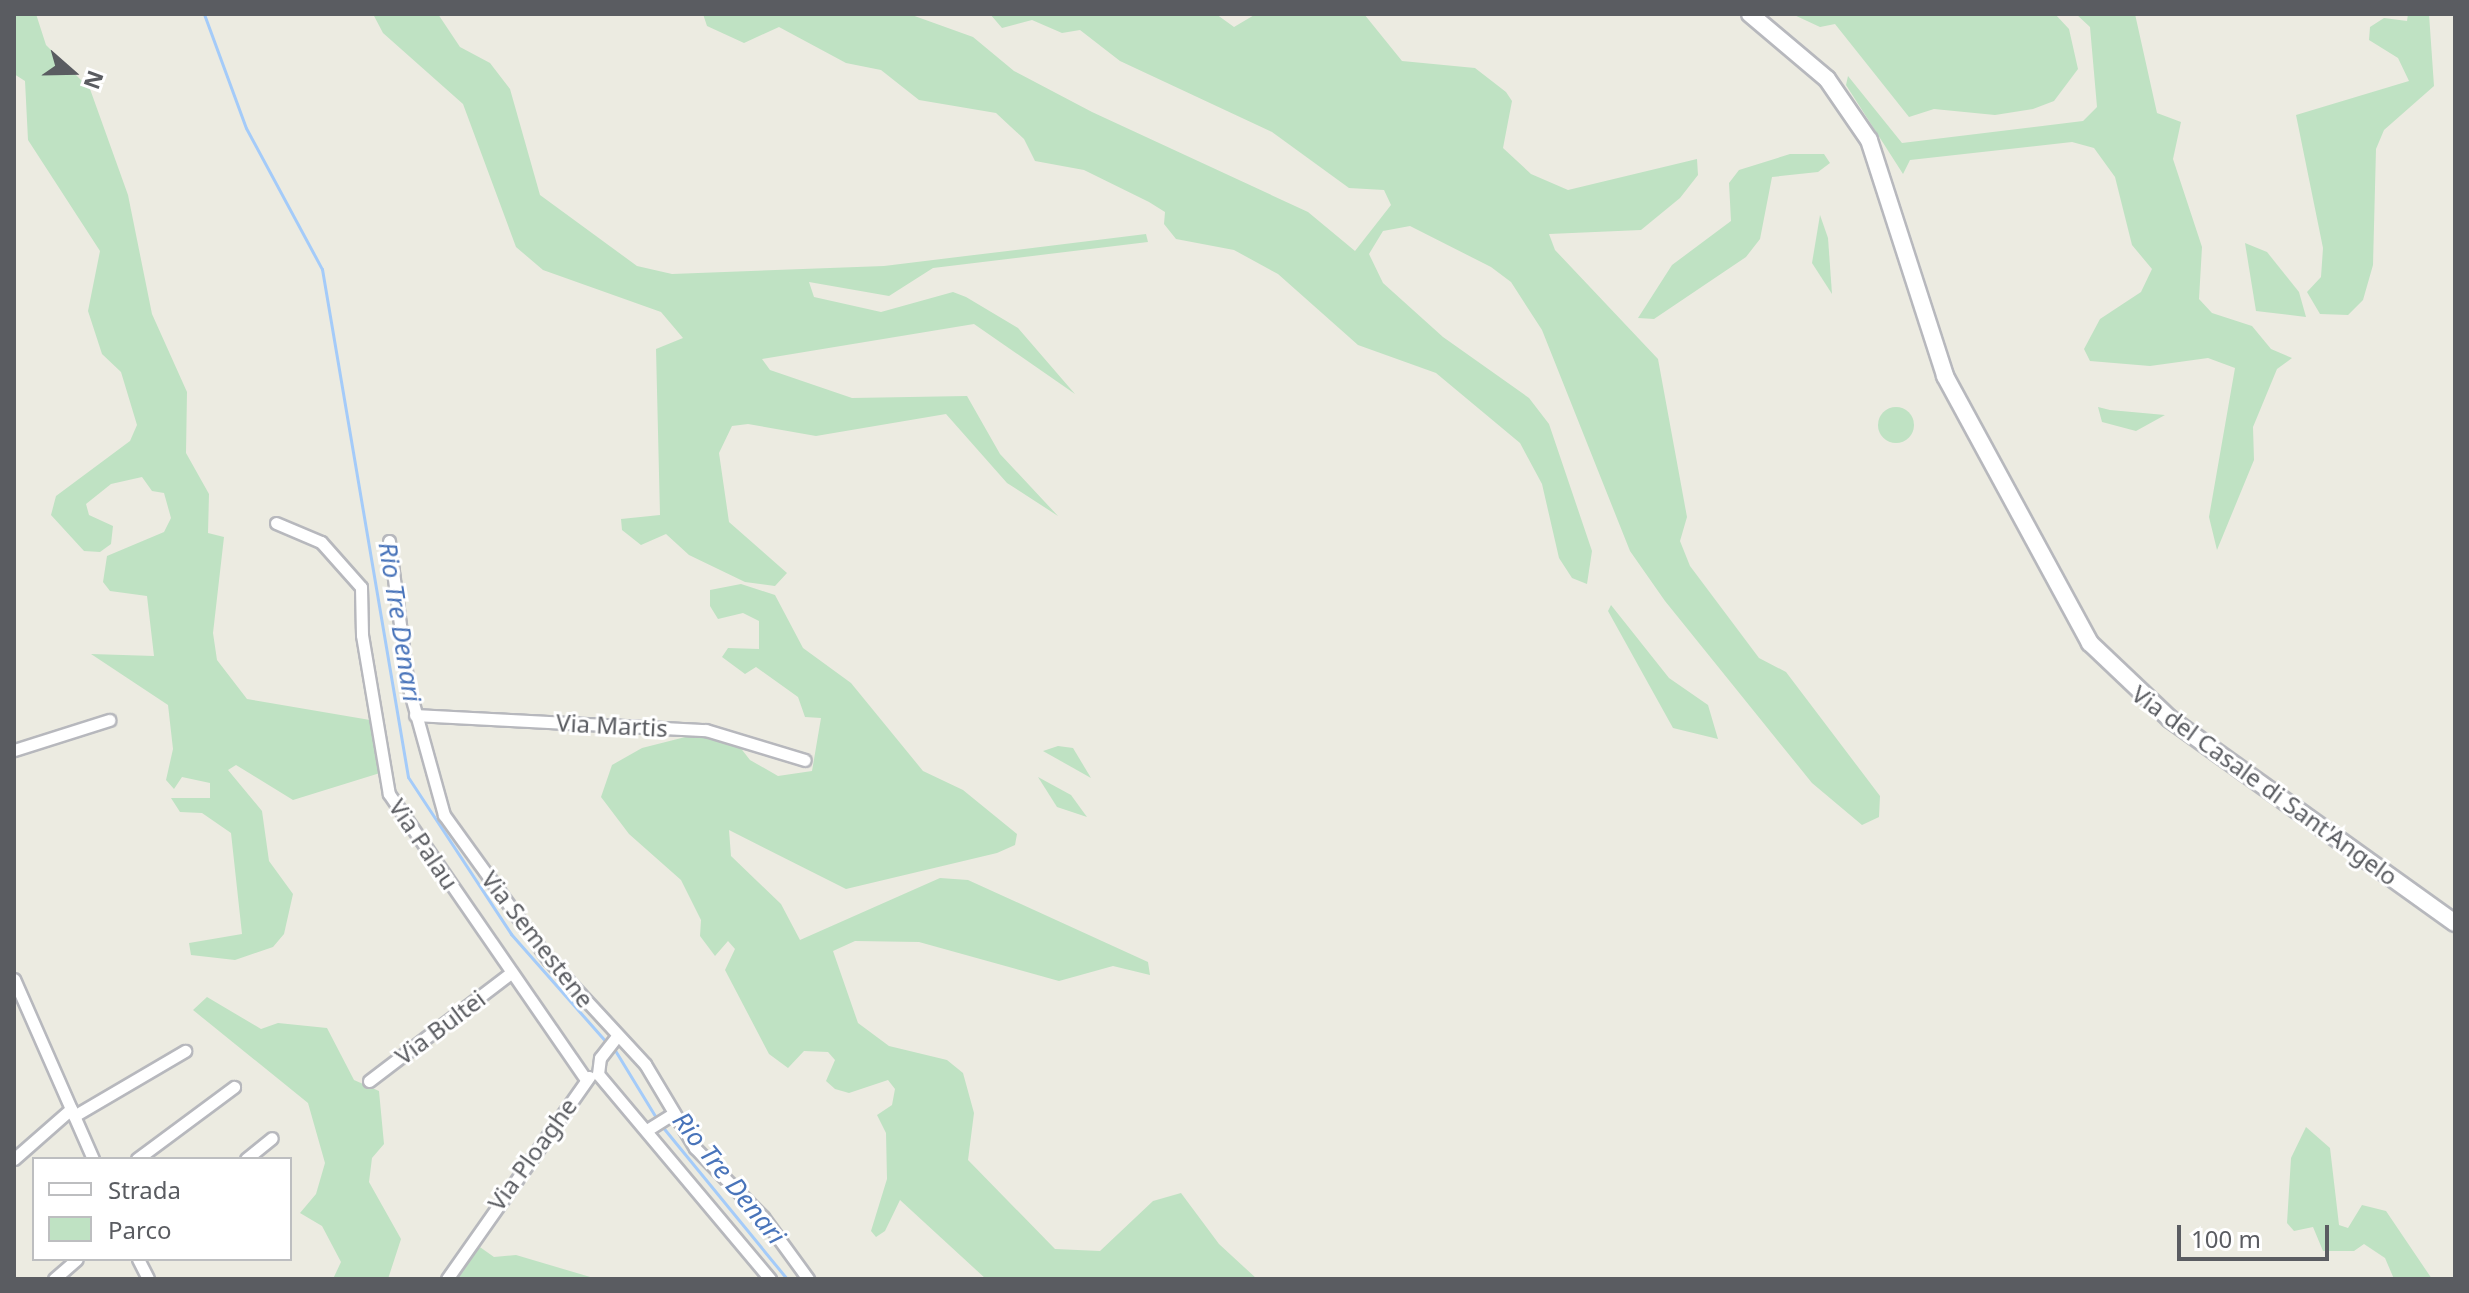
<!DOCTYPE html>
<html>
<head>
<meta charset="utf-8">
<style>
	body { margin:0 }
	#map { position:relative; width:2469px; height:1293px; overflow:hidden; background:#ecebe1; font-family:"Noto Sans",sans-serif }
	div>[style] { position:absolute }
	.green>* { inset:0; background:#bfe2c3 }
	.round { border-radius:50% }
	.stream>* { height:3px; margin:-1.5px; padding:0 1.5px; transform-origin:1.5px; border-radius:1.5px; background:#a4cbf9 }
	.roads { filter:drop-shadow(2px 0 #b7b8bd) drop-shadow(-2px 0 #b7b8bd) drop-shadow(0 2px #b7b8bd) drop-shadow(0 -2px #b7b8bd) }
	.minor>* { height:11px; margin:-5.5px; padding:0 5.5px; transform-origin:5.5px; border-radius:5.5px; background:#fff }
	.secondary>* { height:16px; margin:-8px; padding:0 8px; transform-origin:8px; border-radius:8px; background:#fff }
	span { translate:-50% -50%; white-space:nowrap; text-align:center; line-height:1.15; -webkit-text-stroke:6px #fff; paint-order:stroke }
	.street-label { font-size:24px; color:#5a5c61 }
	.water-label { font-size:26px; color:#4974ba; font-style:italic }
	.frame { position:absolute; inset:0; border:16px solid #5a5c61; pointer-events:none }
	.legend { position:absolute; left:32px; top:1157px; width:260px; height:104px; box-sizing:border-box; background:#fff; border:2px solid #bdbec0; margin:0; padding:10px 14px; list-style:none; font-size:24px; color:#5a5c61 }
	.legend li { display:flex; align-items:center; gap:16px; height:40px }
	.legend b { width:40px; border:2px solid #bdbec0 }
	.north { position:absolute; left:32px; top:32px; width:80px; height:80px; -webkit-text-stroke:6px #fff; paint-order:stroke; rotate:110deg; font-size:22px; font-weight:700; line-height:32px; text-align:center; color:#5a5c61 }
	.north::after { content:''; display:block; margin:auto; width:28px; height:36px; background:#5a5c61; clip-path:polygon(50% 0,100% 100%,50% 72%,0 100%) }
	.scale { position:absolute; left:2177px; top:1225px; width:152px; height:36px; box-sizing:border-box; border:4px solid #5a5c61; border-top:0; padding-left:10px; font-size:24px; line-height:28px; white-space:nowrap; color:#5a5c61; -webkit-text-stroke:6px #fff; paint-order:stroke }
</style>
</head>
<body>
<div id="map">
	<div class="green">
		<div style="clip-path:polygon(14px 14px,36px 14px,46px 45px,90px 89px,128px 195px,152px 314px,187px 392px,186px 453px,209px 494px,208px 533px,224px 537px,213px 633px,217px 660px,247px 699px,370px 720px,380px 773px,293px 800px,236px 765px,228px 770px,262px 811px,269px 861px,293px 894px,284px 934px,273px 947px,235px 960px,191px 955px,189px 943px,242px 934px,231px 833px,202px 813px,180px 812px,171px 798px,210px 798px,210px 783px,182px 777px,174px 789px,166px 780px,173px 749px,168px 705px,91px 654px,154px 656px,147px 596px,110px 591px,103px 582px,107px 556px,164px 532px,171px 518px,164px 493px,152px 491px,142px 477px,111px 484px,86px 504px,89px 515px,113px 526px,111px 544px,100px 552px,84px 551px,51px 515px,56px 496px,130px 441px,137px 425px,121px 372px,102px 354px,88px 311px,100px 251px,28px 140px,25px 81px,14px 74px)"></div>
		<div style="clip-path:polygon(373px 14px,438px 14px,460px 47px,490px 63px,510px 89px,540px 195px,637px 266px,672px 274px,884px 266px,1146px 234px,1148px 242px,933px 268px,889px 296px,809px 282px,814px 297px,881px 312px,953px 292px,966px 297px,1018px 328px,1075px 394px,974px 324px,762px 359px,770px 370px,852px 398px,967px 396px,1000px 454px,1058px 516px,1007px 483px,946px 414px,816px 436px,748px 424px,732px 426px,719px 453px,729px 522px,787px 573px,775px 586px,745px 582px,689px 555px,666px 534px,641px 545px,622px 530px,621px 519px,660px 515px,656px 349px,683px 338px,661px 312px,543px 270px,516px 247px,463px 104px,383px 33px)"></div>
		<div style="clip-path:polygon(703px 14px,909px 14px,973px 37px,1014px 71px,1092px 112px,1308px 212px,1355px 251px,1391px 205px,1384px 190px,1349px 188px,1272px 132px,1120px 61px,1080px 30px,1062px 33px,1032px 20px,1002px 28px,990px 14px,1216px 14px,1234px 27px,1256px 14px,1364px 14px,1402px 61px,1475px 68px,1506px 92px,1512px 101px,1503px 148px,1531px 174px,1568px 190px,1697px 159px,1698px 175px,1680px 198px,1641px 230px,1549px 234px,1555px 250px,1658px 359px,1687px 517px,1680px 541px,1690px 566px,1759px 658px,1786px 672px,1880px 796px,1879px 817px,1862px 825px,1812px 783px,1665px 601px,1630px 551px,1542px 330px,1511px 282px,1491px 267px,1410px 226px,1383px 231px,1369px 254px,1383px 283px,1443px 337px,1529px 398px,1549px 424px,1592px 551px,1587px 584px,1572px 578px,1559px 558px,1542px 484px,1520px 443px,1436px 373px,1358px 345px,1278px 274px,1234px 250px,1176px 239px,1164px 224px,1165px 212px,1149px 202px,1084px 170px,1035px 161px,1024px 139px,996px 113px,919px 100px,881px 70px,846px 63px,779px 27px,744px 43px,707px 26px)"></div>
		<div style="clip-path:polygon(1792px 14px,2055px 14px,2069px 29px,2078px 69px,2054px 101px,2033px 109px,1995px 115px,1934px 109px,1909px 117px,1835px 24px,1820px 27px)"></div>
		<div style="clip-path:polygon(2076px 14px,2135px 14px,2157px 113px,2181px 122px,2173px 159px,2202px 247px,2199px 299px,2212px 313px,2252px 326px,2271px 349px,2292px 358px,2277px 369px,2253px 427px,2254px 460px,2217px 550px,2209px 517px,2235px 368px,2208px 358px,2150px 366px,2090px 361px,2084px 349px,2100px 319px,2141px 292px,2152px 269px,2132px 245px,2115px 177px,2094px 148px,2072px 142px,1910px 160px,1903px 174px,1846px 85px,1848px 76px,1902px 143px,2083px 121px,2097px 107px,2090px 27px)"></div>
		<div style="clip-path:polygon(2408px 14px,2429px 14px,2434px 86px,2384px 130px,2376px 149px,2373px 265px,2363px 300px,2348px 315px,2320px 314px,2307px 292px,2321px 277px,2323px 248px,2296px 115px,2409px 81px,2398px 58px,2369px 40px,2370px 27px,2384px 18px,2407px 21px)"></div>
		<div style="clip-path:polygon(1790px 154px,1824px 154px,1830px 163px,1818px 172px,1772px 177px,1760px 239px,1746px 257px,1654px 319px,1638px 318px,1672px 265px,1731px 221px,1729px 183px,1739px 170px)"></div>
		<div style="clip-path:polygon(1820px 215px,1828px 238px,1832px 294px,1812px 263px)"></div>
		<div style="clip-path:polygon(2245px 243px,2267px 252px,2299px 292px,2306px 317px,2256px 311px)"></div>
		<div class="round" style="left:1878px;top:407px;width:36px;height:36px"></div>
		<div style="clip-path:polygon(2098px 407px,2110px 410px,2165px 415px,2136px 431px,2102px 422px)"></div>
		<div style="clip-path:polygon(741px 584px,775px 595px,803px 648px,851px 683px,923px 771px,963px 790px,1017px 834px,1015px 845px,997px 853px,846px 889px,729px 830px,731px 856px,781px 904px,800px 940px,940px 878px,968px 880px,1148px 962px,1150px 975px,1113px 966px,1059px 981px,919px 942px,855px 941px,833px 951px,858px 1023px,889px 1046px,947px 1060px,963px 1073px,974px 1113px,968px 1160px,1055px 1249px,1100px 1251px,1153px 1201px,1181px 1193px,1219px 1244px,1257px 1279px,986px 1279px,900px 1200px,885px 1231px,876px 1237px,871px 1231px,887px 1179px,886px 1133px,877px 1115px,892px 1105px,895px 1089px,888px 1080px,849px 1093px,835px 1089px,826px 1081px,835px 1060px,828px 1052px,804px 1051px,788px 1068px,769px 1054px,725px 970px,735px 949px,728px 941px,715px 956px,700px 936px,701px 920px,681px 880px,629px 834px,601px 797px,612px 765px,642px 748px,709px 731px,732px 737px,750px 760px,778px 776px,812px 771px,821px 718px,805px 717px,798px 697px,756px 667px,745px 674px,722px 657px,728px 648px,759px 649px,759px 621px,743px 613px,718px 619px,710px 606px,710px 590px)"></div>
		<div style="clip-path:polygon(1611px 605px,1669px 678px,1708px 705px,1718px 739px,1673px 728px,1608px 611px)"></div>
		<div style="clip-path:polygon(1058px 746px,1073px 748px,1091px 778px,1043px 751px)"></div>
		<div style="clip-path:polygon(1038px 777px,1071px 795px,1087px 817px,1057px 807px)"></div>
		<div style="clip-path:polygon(207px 997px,261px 1029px,278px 1023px,327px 1028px,354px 1080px,379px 1091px,384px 1144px,372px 1158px,369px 1182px,401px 1239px,388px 1279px,333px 1279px,341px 1262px,322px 1226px,300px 1213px,316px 1194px,325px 1163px,308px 1103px,193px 1010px)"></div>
		<div style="clip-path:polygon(2306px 1127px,2330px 1148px,2339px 1225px,2348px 1228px,2362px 1205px,2386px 1211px,2432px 1279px,2394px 1279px,2385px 1258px,2364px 1244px,2354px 1251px,2323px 1251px,2313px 1227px,2294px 1231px,2287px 1223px,2291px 1158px)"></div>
		<div style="clip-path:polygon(477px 1245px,494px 1257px,516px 1255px,597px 1279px,453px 1279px)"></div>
	</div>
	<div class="stream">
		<div style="left:204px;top:14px;width:121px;rotate:69.8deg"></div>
		<div style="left:246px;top:128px;width:160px;rotate:61.7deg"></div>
		<div style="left:322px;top:269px;width:515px;rotate:80.39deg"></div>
		<div style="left:408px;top:777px;width:188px;rotate:56.7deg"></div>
		<div style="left:511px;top:934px;width:145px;rotate:48.6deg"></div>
		<div style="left:613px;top:1047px;width:84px;rotate:58.6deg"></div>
		<div style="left:661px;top:1125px;width:199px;rotate:50.7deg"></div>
	</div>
	<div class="roads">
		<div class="minor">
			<div style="left:276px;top:523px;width:49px;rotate:22.9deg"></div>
			<div style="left:321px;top:542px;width:60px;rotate:48.4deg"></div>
			<div style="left:361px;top:587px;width:48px;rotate:88.8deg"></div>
			<div style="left:362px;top:635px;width:161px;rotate:80.4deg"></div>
			<div style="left:389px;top:794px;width:347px;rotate:55.4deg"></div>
			<div style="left:389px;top:541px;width:145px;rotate:82.5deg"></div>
			<div style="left:408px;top:685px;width:135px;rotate:74.5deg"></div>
			<div style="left:444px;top:815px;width:178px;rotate:54.2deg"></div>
			<div style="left:548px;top:959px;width:143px;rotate:47.3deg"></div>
			<div style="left:645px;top:1064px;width:98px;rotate:59.2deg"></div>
			<div style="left:695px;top:1148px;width:97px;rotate:45.4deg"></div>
			<div style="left:763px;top:1217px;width:77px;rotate:54deg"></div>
			<div style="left:415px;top:715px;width:291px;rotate:3deg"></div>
			<div style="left:706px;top:730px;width:103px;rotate:16.9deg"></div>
			<div style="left:14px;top:750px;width:100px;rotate:-17.5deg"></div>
			<div style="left:14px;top:979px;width:197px;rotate:66.3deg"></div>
			<div style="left:598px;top:1074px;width:268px;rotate:50deg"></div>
			<div style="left:598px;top:1074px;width:16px;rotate:-83deg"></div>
			<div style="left:600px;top:1058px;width:28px;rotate:-52deg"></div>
			<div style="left:369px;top:1081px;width:178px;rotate:-37.3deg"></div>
			<div style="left:74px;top:1116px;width:129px;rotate:-30.4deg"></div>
			<div style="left:647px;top:1130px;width:28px;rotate:-32deg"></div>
			<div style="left:14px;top:1159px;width:76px;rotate:-41.3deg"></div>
			<div style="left:137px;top:1159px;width:121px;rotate:-36.6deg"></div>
			<div style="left:246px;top:1159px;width:33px;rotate:-39deg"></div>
			<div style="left:138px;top:1259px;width:22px;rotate:63deg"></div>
			<div style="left:54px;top:1279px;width:30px;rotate:-41deg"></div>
			<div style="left:447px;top:1279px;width:247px;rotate:-54.9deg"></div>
		</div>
		<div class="secondary">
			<div style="left:1750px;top:14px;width:101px;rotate:40.2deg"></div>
			<div style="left:1827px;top:79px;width:74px;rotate:55.5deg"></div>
			<div style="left:1869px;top:140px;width:248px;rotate:72.1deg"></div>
			<div style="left:1945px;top:376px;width:304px;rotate:61.5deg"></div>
			<div style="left:2090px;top:643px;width:110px;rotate:43.5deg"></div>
			<div style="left:2170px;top:719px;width:350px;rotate:35.6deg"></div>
		</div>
	</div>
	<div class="street-label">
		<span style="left:612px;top:725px;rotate:3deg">Via Martis</span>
		<span style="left:2265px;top:785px;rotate:36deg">Via del Casale di Sant'Angelo</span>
		<span style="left:424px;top:844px;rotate:56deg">Via Palau</span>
		<span style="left:538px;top:939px;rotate:52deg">Via Semestene</span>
		<span style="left:440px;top:1027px;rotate:-37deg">Via Bultei</span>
		<span style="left:532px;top:1154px;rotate:-54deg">Via Ploaghe</span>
	</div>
	<div class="water-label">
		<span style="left:400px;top:622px;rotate:81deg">Rio Tre Denari</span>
		<span style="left:729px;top:1178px;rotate:51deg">Rio Tre Denari</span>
	</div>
	<div class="frame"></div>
	<ul class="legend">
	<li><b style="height:10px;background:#fff"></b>Strada</li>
	<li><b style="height:22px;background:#bfe2c3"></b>Parco</li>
	</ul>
	<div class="north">N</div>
	<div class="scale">100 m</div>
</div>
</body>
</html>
